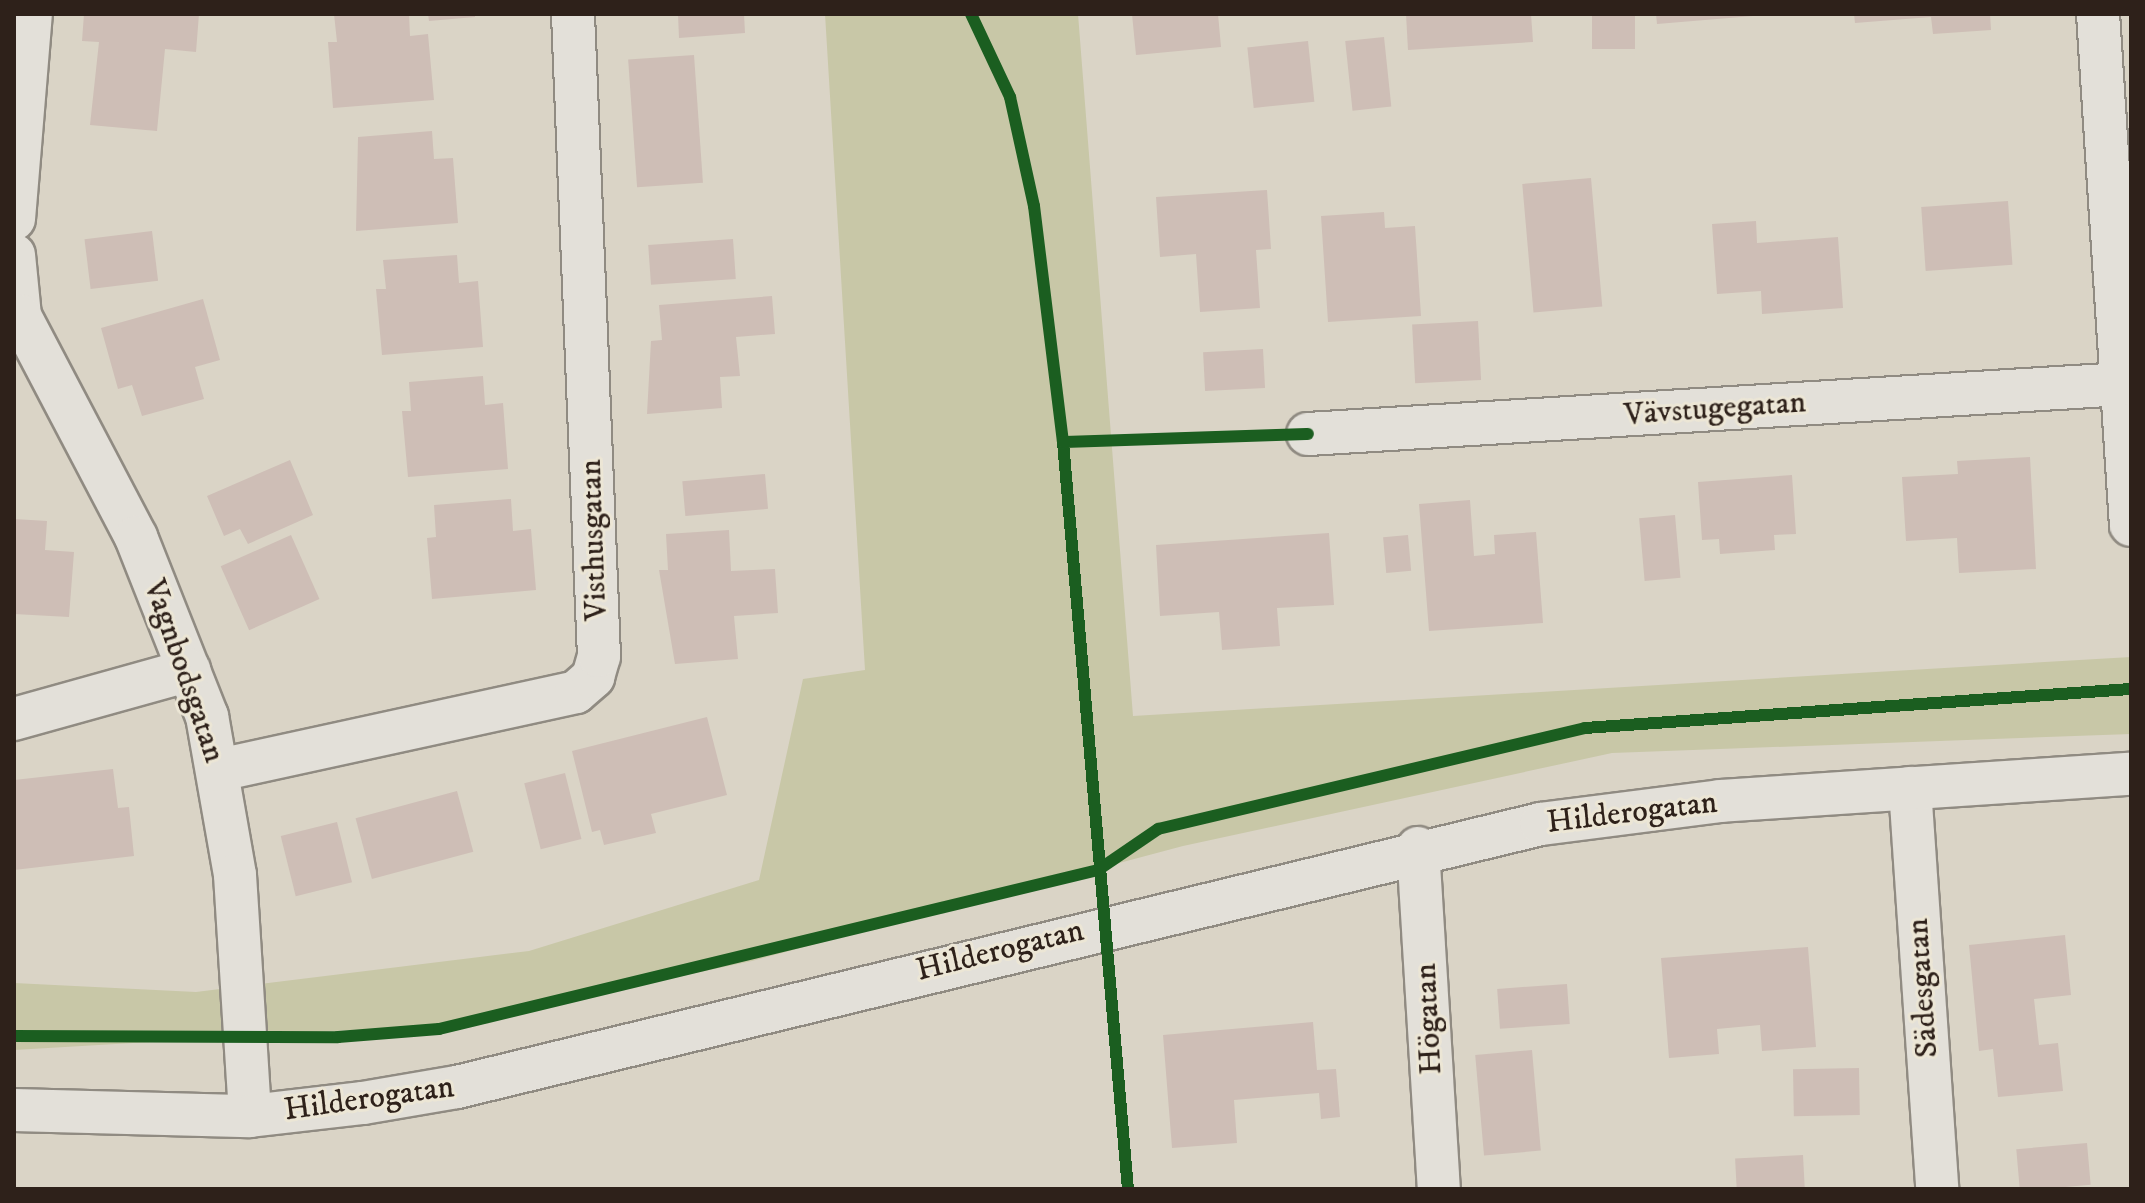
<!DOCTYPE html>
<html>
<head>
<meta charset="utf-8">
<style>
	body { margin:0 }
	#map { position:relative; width:2145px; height:1203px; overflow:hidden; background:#dad4c6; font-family:"IM FELL DW Pica",serif }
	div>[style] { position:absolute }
	.green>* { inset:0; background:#c8c7a7 }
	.building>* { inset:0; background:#cebeb6; transform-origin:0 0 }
	.roads { filter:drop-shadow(2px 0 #908b82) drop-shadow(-2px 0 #908b82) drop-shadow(0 2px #908b82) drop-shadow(0 -2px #908b82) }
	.minor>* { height:42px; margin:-21px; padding:0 21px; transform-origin:21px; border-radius:21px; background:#e3e0d9 }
	.cycleway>* { height:12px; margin:-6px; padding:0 6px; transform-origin:6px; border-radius:6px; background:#1b5e20 }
	span { translate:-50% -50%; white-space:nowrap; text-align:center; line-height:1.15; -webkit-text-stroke:6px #ece6d5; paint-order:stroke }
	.street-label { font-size:32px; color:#2e211a }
	.frame { position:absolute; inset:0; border:16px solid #2e211a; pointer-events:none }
</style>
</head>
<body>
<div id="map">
	<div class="green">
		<div style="clip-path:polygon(825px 14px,1078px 14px,1133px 716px,2131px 657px,2131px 734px,1612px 753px,1183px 846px,752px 961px,453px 1024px,14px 1050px,14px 983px,196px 992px,529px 951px,759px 880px,803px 679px,865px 670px)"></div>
	</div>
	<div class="building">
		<div style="clip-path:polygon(84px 14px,199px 14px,196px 52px,165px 49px,157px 131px,90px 125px,99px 42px,82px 41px)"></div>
		<div style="clip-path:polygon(334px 14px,409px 14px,410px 36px,428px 34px,434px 100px,333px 108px,328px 42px,337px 42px)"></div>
		<div style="clip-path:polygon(428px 14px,475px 14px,475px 17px,429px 21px)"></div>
		<div style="clip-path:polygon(678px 14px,744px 14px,745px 33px,679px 38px)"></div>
		<div style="clip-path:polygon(1132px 14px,1218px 14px,1221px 47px,1136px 55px)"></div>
		<div style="clip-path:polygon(1406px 14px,1531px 14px,1533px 42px,1408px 50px)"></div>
		<div style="left:1592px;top:14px;width:43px;height:35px"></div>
		<div style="clip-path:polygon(1656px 14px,1752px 14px,1753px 16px,1657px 24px)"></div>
		<div style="clip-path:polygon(1854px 14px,1990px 14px,1991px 30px,1933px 34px,1931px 17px,1855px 23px)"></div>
		<div style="left:1384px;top:37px;width:70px;height:39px;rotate:84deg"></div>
		<div style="left:1308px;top:41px;width:61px;height:61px;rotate:84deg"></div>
		<div style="left:694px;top:55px;width:128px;height:66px;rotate:86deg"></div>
		<div style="clip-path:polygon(432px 131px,434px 159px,453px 158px,458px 223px,356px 231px,358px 137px)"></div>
		<div style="left:1591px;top:178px;width:129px;height:69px;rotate:85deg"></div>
		<div style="clip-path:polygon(1267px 190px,1271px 249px,1256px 250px,1260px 308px,1200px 312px,1196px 254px,1160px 257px,1156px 197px)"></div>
		<div style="left:2008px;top:201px;width:64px;height:87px;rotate:86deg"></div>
		<div style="clip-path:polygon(1384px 212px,1385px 228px,1415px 226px,1421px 316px,1328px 322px,1321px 216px)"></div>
		<div style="clip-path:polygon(1756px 221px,1757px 243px,1838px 237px,1843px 308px,1762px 314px,1761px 291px,1717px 294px,1712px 224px)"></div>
		<div style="left:152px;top:231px;width:50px;height:68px;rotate:83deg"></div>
		<div style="left:733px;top:239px;width:40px;height:85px;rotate:86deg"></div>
		<div style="clip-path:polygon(457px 255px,459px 283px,478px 281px,483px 347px,382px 355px,376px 289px,386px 289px,383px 260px)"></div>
		<div style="clip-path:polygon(772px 296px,775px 334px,736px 337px,740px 376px,720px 377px,722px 408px,647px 414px,651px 341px,662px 340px,659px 305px)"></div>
		<div style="clip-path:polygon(203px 299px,220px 360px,195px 367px,204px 399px,142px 416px,132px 385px,118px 389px,101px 328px)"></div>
		<div style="left:1478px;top:321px;width:59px;height:66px;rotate:87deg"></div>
		<div style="left:1263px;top:349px;width:39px;height:60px;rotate:87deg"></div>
		<div style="clip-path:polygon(483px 376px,485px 405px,503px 403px,508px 469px,408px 477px,402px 411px,411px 411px,409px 382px)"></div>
		<div style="clip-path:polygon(2030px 457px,2036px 569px,1959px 573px,1957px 538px,1906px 541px,1902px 477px,1958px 474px,1957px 461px)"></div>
		<div style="clip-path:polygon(290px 460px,313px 515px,248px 544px,240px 529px,224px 536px,207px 496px)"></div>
		<div style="left:765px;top:474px;width:35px;height:83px;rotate:85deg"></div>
		<div style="clip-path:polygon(1792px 475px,1796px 534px,1774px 535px,1775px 550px,1720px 554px,1719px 539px,1702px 540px,1698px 482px)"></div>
		<div style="clip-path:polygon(511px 499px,513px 531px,531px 529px,536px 590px,432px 599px,427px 538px,436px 537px,434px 505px)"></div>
		<div style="clip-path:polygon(1470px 500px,1474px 556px,1495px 554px,1494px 535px,1536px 532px,1543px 623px,1429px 631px,1419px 504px)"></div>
		<div style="left:1675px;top:515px;width:63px;height:36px;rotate:85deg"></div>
		<div style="clip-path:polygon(14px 519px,47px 521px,45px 550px,74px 552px,69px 617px,14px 614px)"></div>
		<div style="clip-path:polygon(729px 530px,731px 571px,775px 569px,778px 613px,734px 616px,738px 659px,675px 664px,659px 570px,668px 570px,666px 534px)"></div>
		<div style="clip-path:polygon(1329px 533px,1334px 605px,1277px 608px,1280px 646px,1222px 650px,1219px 612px,1160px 616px,1156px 545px)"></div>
		<div style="left:291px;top:535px;width:70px;height:77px;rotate:66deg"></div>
		<div style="left:1408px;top:535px;width:36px;height:25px;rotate:85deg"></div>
		<div style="clip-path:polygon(707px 717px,727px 795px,651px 814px,656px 833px,604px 845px,600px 830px,592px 832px,572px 751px)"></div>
		<div style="clip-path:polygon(113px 769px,118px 808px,129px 807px,134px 856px,14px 870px,14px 780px)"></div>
		<div style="left:565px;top:773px;width:68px;height:42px;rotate:76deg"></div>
		<div style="left:457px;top:791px;width:63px;height:105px;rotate:75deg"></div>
		<div style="left:337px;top:822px;width:62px;height:58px;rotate:76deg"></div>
		<div style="clip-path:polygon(2065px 935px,2071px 995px,2034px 999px,2039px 1045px,2058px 1043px,2063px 1091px,1998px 1097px,1993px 1049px,1979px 1051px,1969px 945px)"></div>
		<div style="clip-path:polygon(1808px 947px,1816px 1047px,1762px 1051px,1760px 1025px,1717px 1029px,1719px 1054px,1669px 1058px,1661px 958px)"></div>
		<div style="left:1567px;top:984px;width:40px;height:70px;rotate:86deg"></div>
		<div style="clip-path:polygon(1313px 1022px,1317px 1070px,1336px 1069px,1340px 1117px,1321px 1119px,1319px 1093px,1234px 1100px,1237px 1143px,1172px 1148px,1163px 1035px)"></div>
		<div style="left:1532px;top:1050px;width:101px;height:57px;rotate:85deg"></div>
		<div style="left:1859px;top:1068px;width:47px;height:66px;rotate:89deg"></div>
		<div style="left:2087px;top:1143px;width:42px;height:71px;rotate:85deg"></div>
		<div style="left:1803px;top:1155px;width:34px;height:68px;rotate:87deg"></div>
	</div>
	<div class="roads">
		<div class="minor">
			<div style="left:2098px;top:14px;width:512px;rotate:86.31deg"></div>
			<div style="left:14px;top:219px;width:206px;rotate:-85.3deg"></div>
			<div style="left:14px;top:255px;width:61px;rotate:84.4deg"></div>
			<div style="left:20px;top:316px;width:250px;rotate:62.3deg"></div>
			<div style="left:136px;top:537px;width:193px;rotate:68.4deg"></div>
			<div style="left:207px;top:716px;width:161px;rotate:80deg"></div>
			<div style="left:235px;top:875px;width:241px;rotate:86.4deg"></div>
			<div style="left:1308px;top:434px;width:816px;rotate:-3.51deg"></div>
			<div style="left:14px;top:719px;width:182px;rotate:-15.6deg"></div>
			<div style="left:219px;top:770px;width:365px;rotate:-12.3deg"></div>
			<div style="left:576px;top:692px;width:23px;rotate:-41deg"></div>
			<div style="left:593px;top:677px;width:22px;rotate:-74deg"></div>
			<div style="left:599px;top:656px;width:643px;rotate:-92.32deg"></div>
			<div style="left:1910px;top:788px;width:402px;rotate:86.1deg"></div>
			<div style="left:1418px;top:848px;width:342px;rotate:86.5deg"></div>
			<div style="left:14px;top:1110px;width:236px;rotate:1.5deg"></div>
			<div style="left:250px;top:1116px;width:114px;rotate:-6.6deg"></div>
			<div style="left:363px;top:1103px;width:95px;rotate:-9.7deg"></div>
			<div style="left:457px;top:1087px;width:1115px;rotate:-13.64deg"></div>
			<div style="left:1541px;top:824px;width:180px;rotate:-7.3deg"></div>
			<div style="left:1720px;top:801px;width:412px;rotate:-3.8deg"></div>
		</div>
	</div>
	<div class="cycleway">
		<div style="left:971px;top:14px;width:92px;rotate:64.8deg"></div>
		<div style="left:1010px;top:97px;width:112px;rotate:77.6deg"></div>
		<div style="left:1034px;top:206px;width:238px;rotate:83deg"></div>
		<div style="left:1063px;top:442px;width:750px;rotate:85.03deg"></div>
		<div style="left:1063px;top:442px;width:245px;rotate:-1.9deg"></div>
		<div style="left:14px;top:1036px;width:324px;rotate:0.2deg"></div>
		<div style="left:338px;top:1037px;width:101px;rotate:-4.5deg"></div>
		<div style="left:439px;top:1029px;width:678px;rotate:-13.56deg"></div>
		<div style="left:1098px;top:870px;width:73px;rotate:-34.3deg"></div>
		<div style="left:1158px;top:829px;width:439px;rotate:-13.3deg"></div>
		<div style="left:1585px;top:728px;width:547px;rotate:-4.09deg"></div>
	</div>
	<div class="street-label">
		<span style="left:1715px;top:409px;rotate:-4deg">Vävstugegatan</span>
		<span style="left:594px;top:540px;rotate:-92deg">Visthusgatan</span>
		<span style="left:184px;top:671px;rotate:71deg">Vagnbodsgatan</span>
		<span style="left:1632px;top:813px;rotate:-7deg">Hilderogatan</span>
		<span style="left:1000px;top:951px;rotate:-14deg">Hilderogatan</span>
		<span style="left:1923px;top:988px;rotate:-94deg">Sädesgatan</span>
		<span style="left:1429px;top:1019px;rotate:-93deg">Högatan</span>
		<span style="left:369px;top:1099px;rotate:-8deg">Hilderogatan</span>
	</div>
	<div class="frame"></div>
</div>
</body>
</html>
